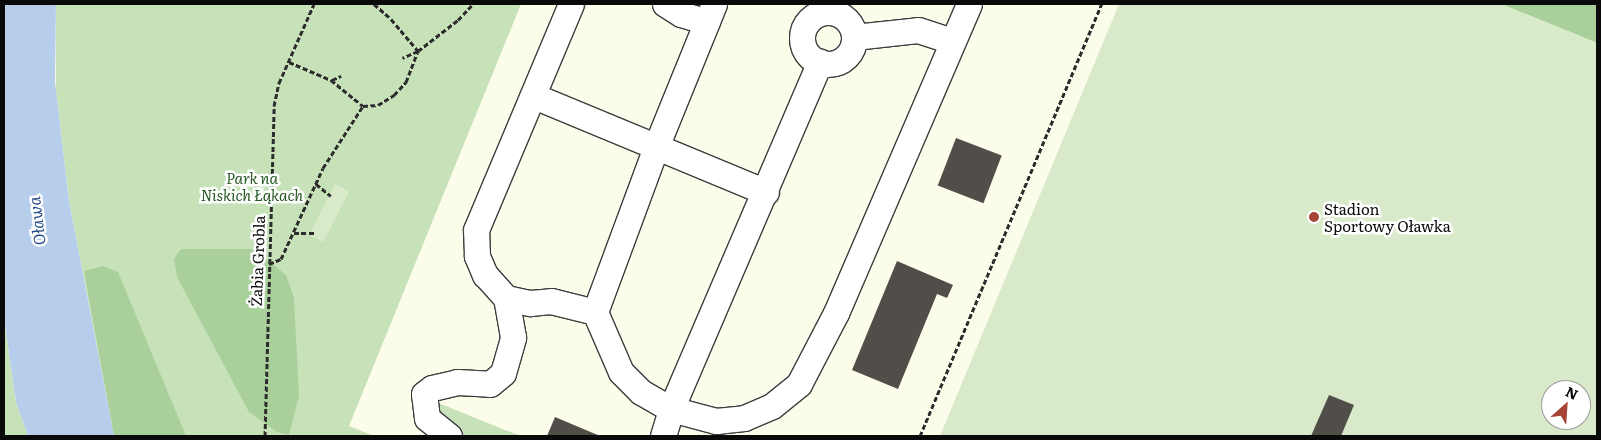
<!DOCTYPE html>
<html>
<head>
<meta charset="utf-8">
<style>
	body { margin:0 }
	#map { position:relative; width:1601px; height:440px; overflow:hidden; background:#fcfcea; font-family:Literata,serif }
	div>[style] { position:absolute }
	.green>* { inset:0; background:#c7e1b9 }
	.forest>* { inset:0; background:#a9d09b }
	.pitch>* { inset:0; background:#d9eaca; transform-origin:0 0 }
	.water>* { inset:0; background:#b6ceec }
	.building>* { inset:0; background:#514d48; transform-origin:0 0 }
	.path>* { height:3px; margin-top:-1.5px; transform-origin:0; background:repeating-linear-gradient(90deg,#2c2c2c 0 5px,transparent 0 7.5px) }
	.roads { filter:drop-shadow(1px 0 #3d3d3d) drop-shadow(-1px 0 #3d3d3d) drop-shadow(0 1px #3d3d3d) drop-shadow(0 -1px #3d3d3d) }
	.minor>* { height:25px; margin:-12.5px; padding:0 12.5px; transform-origin:12.5px; border-radius:12.5px; background:#fff }
	.minor>.ring { margin:-12.5px; padding:0; box-sizing:content-box; background:none; border:25px solid #fff; border-radius:50% }
	.dots>* { width:14px; height:14px; translate:-50% -50%; box-sizing:border-box; border:2px solid #fff; border-radius:50% }
	span { translate:-50% -50%; white-space:nowrap; text-align:center; line-height:1.15; -webkit-text-stroke:5px #fff; paint-order:stroke }
	.park-label { font-size:15px; color:#265824; font-style:italic }
	.poi-label { font-size:15px; color:#0a0a0a }
	.left { translate:0 -50%; text-align:left }
	.street-label { font-size:15px; color:#0a0a0a }
	.water-label { font-size:16px; color:#264d89; font-style:italic }
	.frame { position:absolute; inset:0; border:5px solid #0a0a0a; pointer-events:none }
	.north { position:absolute; left:1541px; top:380px; width:50px; height:50px; box-sizing:border-box; background:#fff; border:1px solid #9d9d9d; border-radius:50%; rotate:26deg; font-size:14px; font-weight:700; line-height:20px; text-align:center; color:#0a0a0a }
	.north::after { content:''; display:block; margin:auto; width:18px; height:22px; background:#a64536; clip-path:polygon(50% 0,100% 100%,50% 72%,0 100%) }
</style>
</head>
<body>
<div id="map">
	<div class="green">
		<div style="clip-path:polygon(56px 4px,521px 4px,349px 426px,374px 436px,114px 436px,69px 201px,56px 90px)"></div>
		<div style="clip-path:polygon(4px 319px,16px 402px,28px 436px,4px 436px)"></div>
		<div style="clip-path:polygon(436px 402px,505px 430px,522px 436px,461px 436px,438px 426px)"></div>
	</div>
	<div class="forest">
		<div style="clip-path:polygon(1501px 4px,1597px 4px,1597px 43px)"></div>
		<div style="clip-path:polygon(181px 249px,253px 249px,286px 275px,294px 298px,299px 396px,289px 435px,277px 432px,249px 412px,177px 277px,174px 259px)"></div>
		<div style="clip-path:polygon(103px 266px,118px 272px,186px 436px,114px 436px,84px 271px)"></div>
	</div>
	<div class="pitch">
		<div style="clip-path:polygon(evenodd,1119px 4px,1501px 4px,1597px 43px,1597px 436px,940px 436px,1119px 4px,1551px 390px,1581px 390px,1581px 420px,1551px 420px,1551px 390px)"></div>
		<div style="left:335px;top:184px;width:16px;height:57px;rotate:27deg"></div>
	</div>
	<div class="water">
		<div style="clip-path:polygon(4px 4px,56px 4px,55px 82px,69px 201px,114px 436px,28px 436px,16px 402px,4px 318px)"></div>
	</div>
	<div class="building">
		<div style="left:956px;top:138px;width:49px;height:51px;rotate:21deg"></div>
		<div style="clip-path:polygon(897px 261px,953px 285px,947px 298px,937px 294px,898px 389px,852px 370px)"></div>
		<div style="clip-path:polygon(1329px 395px,1354px 405px,1341px 436px,1311px 436px)"></div>
		<div style="clip-path:polygon(555px 417px,600px 436px,547px 436px)"></div>
	</div>
	<div class="path">
		<div style="left:374px;top:4px;width:23px;rotate:41deg"></div>
		<div style="left:391px;top:19px;width:42px;rotate:49.8deg"></div>
		<div style="left:418px;top:51px;width:17px;rotate:156deg"></div>
		<div style="left:289px;top:62px;width:46px;rotate:23.2deg"></div>
		<div style="left:331px;top:80px;width:41px;rotate:39.1deg"></div>
		<div style="left:363px;top:106px;width:15px;rotate:-4deg"></div>
		<div style="left:378px;top:105px;width:19px;rotate:-32deg"></div>
		<div style="left:394px;top:95px;width:18px;rotate:-47deg"></div>
		<div style="left:406px;top:82px;width:33px;rotate:-69deg"></div>
		<div style="left:418px;top:51px;width:51px;rotate:-37.8deg"></div>
		<div style="left:458px;top:20px;width:22px;rotate:-47deg"></div>
		<div style="left:332px;top:80px;width:10px;rotate:-24deg"></div>
		<div style="left:316px;top:184px;width:19px;rotate:39deg"></div>
		<div style="left:294px;top:233px;width:21px"></div>
		<div style="left:269px;top:264px;width:13px;rotate:-23deg"></div>
		<div style="left:281px;top:259px;width:100px;rotate:-65.2deg"></div>
		<div style="left:323px;top:168px;width:74px;rotate:-57.2deg"></div>
		<div style="left:265px;top:436px;width:330px;rotate:-88.4deg"></div>
		<div style="left:274px;top:106px;width:24px;rotate:-78deg"></div>
		<div style="left:279px;top:83px;width:86px;rotate:-66.1deg"></div>
		<div style="left:920px;top:436px;width:469px;rotate:-67.2deg"></div>
	</div>
	<div class="roads">
		<div class="minor">
			<div style="left:665px;top:4px;width:19px;rotate:32deg"></div>
			<div style="left:681px;top:14px;width:27px;rotate:17deg"></div>
			<div style="left:714px;top:4px;width:154px;rotate:112.1deg"></div>
			<div style="left:656px;top:147px;width:176px;rotate:110.3deg"></div>
			<div style="left:595px;top:312px;width:65px;rotate:66.6deg"></div>
			<div style="left:621px;top:372px;width:28px;rotate:45deg"></div>
			<div style="left:641px;top:392px;width:34px;rotate:30deg"></div>
			<div style="left:671px;top:409px;width:47px;rotate:14.9deg"></div>
			<div style="left:716px;top:421px;width:28px;rotate:-6deg"></div>
			<div style="left:744px;top:418px;width:30px;rotate:-23deg"></div>
			<div style="left:772px;top:406px;width:35px;rotate:-39deg"></div>
			<div style="left:799px;top:384px;width:80px;rotate:-62.5deg"></div>
			<div style="left:836px;top:313px;width:336px;rotate:-66.7deg"></div>
			<div class="ring" style="left:802px;top:12px;width:27px;height:27px"></div>
			<div style="left:854px;top:37px;width:64px;rotate:-6.2deg"></div>
			<div style="left:918px;top:30px;width:36px;rotate:18deg"></div>
			<div style="left:534px;top:96px;width:251px;rotate:22.5deg"></div>
			<div style="left:506px;top:298px;width:25px;rotate:12deg"></div>
			<div style="left:530px;top:303px;width:21px;rotate:-5deg"></div>
			<div style="left:551px;top:301px;width:45px;rotate:14deg"></div>
			<div style="left:449px;top:436px;width:28px;rotate:-141deg"></div>
			<div style="left:427px;top:418px;width:24px;rotate:-97deg"></div>
			<div style="left:424px;top:394px;width:10px;rotate:-37deg"></div>
			<div style="left:432px;top:388px;width:26px;rotate:-13deg"></div>
			<div style="left:457px;top:382px;width:33px;rotate:3deg"></div>
			<div style="left:490px;top:384px;width:17px;rotate:-40deg"></div>
			<div style="left:503px;top:373px;width:37px;rotate:-74deg"></div>
			<div style="left:513px;top:337px;width:40px;rotate:-100deg"></div>
			<div style="left:506px;top:298px;width:31px;rotate:-132deg"></div>
			<div style="left:485px;top:275px;width:21px;rotate:-113deg"></div>
			<div style="left:477px;top:256px;width:26px;rotate:-92deg"></div>
			<div style="left:476px;top:230px;width:245px;rotate:-67.2deg"></div>
			<div style="left:663px;top:436px;width:28px;rotate:-73deg"></div>
			<div style="left:671px;top:409px;width:378px;rotate:-66.8deg"></div>
		</div>
	</div>
	<div class="dots">
		<div style="left:1314px;top:217px;background:#a64536"></div>
	</div>
	<div class="park-label">
		<span style="left:252px;top:186px">Park na<br>Niskich Łąkach</span>
	</div>
	<div class="poi-label">
		<span class="left" style="left:1324px;top:217px">Stadion<br>Sportowy Oławka</span>
	</div>
	<div class="street-label">
		<span style="left:257px;top:261px;rotate:-88deg">Żabia Grobla</span>
	</div>
	<div class="water-label">
		<span style="left:36px;top:221px;rotate:-97deg">Oława</span>
	</div>
	<div class="frame"></div>
	<div class="north">N</div>
</div>
</body>
</html>
